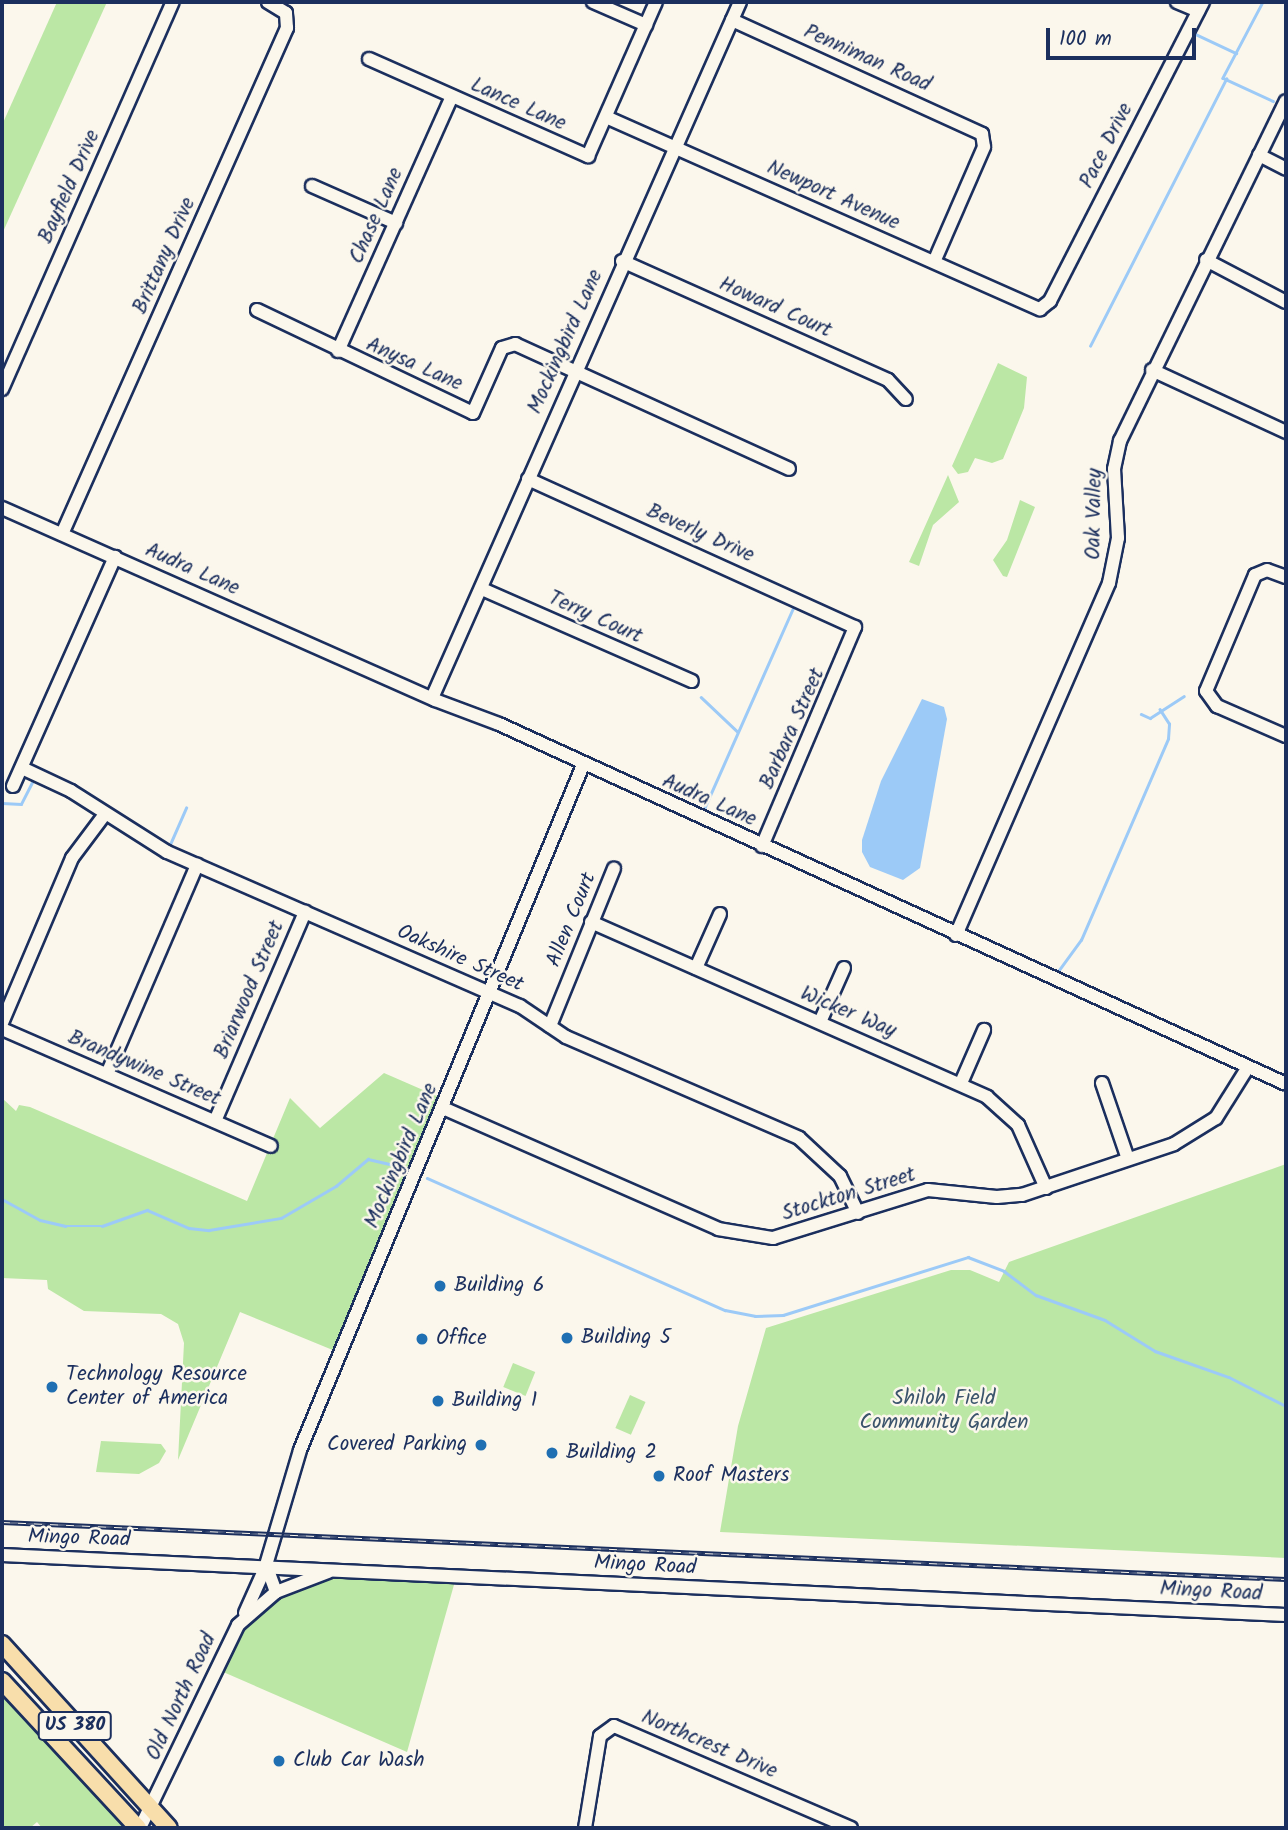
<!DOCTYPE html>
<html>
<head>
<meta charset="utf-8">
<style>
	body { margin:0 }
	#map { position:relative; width:1288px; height:1830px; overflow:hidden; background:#fbf7ec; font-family:Kalam,sans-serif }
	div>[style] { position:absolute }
	.green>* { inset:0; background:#bbe7a5; transform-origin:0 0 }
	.water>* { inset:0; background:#9ccaf7 }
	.stream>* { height:2.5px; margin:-1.25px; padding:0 1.25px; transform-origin:1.25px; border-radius:1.25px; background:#9ccaf7 }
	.roads { filter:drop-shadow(2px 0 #1b2f5e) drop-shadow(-2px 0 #1b2f5e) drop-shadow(0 2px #1b2f5e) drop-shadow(0 -2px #1b2f5e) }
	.minor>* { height:12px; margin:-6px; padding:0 6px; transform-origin:6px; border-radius:6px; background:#fbf7ec }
	.major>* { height:16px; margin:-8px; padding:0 8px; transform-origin:8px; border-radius:8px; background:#f8deab }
	.rail>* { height:5px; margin-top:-2.5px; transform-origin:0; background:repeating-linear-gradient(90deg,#fbf7ec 0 8px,#1b2f5e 0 16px); box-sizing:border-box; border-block:2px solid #1b2f5e }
	.dots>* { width:19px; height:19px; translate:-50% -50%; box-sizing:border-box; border:4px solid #fbf7ec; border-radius:50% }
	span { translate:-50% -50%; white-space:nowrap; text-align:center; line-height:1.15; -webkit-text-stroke:5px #fbf7ec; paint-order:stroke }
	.shield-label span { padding:2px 5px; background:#fbf7ec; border:2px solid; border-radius:5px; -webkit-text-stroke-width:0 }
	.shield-label { font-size:19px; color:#1b2f5e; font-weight:700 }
	.street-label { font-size:21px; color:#1b2f5e }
	.poi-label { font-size:21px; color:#1b2f5e }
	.left { translate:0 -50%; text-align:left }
	.right { translate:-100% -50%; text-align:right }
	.park-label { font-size:21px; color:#3b546c }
	.frame { position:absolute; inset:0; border:4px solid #1b2f5e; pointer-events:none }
	.scale { position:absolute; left:1046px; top:28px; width:150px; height:32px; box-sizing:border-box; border:4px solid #1b2f5e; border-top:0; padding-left:9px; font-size:21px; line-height:24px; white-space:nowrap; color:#1b2f5e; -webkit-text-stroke:5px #fbf7ec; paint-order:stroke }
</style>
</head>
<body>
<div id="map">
	<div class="green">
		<div style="clip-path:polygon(57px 2px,107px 2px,2px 234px,2px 125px)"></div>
		<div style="clip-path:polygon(998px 363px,1027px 377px,1024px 408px,1003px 459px,992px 463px,975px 458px,968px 472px,958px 474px,952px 466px)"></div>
		<div style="clip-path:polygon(948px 475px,959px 502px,933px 525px,919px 566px,909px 562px)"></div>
		<div style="clip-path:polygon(1020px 500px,1035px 507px,1007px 577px,1003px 576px,993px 560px,1007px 540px)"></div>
		<div style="clip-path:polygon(384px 1073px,446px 1100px,340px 1353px,240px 1312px,178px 1460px,184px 1343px,178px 1324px,161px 1314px,84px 1311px,48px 1289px,47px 1280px,2px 1278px,2px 1098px,16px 1111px,19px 1105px,30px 1107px,247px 1201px,290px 1098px,320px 1128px)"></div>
		<div style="clip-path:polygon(1286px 1164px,1286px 1558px,720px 1532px,738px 1426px,766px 1328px,951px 1270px,970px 1270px,999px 1282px,1009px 1262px)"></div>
		<div style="left:513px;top:1363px;width:24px;height:26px;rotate:22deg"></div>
		<div style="left:630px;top:1395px;width:17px;height:36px;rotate:24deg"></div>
		<div style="clip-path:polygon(101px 1441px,161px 1444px,166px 1451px,159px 1463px,139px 1474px,96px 1472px)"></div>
		<div style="clip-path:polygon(315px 1574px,457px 1574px,407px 1752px,214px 1668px,246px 1614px)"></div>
		<div style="clip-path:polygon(2px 1681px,138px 1828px,42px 1828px,37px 1822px,30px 1828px,2px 1828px)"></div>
	</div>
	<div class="water">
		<div style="clip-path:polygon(922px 699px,944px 707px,947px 719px,920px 868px,903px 880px,870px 867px,862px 852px,862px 840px,881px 781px)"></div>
	</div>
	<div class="stream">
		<div style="left:1263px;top:2px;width:86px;rotate:117.8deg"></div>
		<div style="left:1223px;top:78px;width:55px;rotate:24.7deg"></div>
		<div style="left:1191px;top:32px;width:50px;rotate:25deg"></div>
		<div style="left:1090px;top:346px;width:300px;rotate:-63deg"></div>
		<div style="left:701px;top:697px;width:50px;rotate:43.4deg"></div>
		<div style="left:1141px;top:714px;width:10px;rotate:24deg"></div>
		<div style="left:1150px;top:718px;width:40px;rotate:-32.9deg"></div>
		<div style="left:2px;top:803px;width:19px;rotate:3deg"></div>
		<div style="left:21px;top:804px;width:28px;rotate:-63deg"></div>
		<div style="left:704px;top:809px;width:220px;rotate:-66.1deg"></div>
		<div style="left:168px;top:849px;width:45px;rotate:-66.3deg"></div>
		<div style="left:1059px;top:970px;width:37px;rotate:-54deg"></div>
		<div style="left:1081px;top:940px;width:219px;rotate:-66.6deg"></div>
		<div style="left:1168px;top:739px;width:15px;rotate:-86deg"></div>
		<div style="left:1169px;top:724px;width:17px;rotate:-123deg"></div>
		<div style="left:427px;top:1178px;width:326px;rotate:23.9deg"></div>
		<div style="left:725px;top:1310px;width:31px;rotate:11deg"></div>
		<div style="left:755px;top:1316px;width:28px;rotate:-2deg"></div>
		<div style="left:783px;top:1315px;width:194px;rotate:-17.4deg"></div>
		<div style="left:968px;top:1257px;width:39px;rotate:21deg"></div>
		<div style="left:1004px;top:1271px;width:40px;rotate:37deg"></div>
		<div style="left:1036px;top:1295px;width:73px;rotate:19.9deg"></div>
		<div style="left:1105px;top:1320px;width:59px;rotate:31.8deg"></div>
		<div style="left:1155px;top:1351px;width:78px;rotate:19.4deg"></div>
		<div style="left:1229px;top:1377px;width:64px;rotate:27deg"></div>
		<div style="left:2px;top:1199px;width:43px;rotate:28.9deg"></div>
		<div style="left:40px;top:1220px;width:26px;rotate:13deg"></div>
		<div style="left:65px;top:1226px;width:37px"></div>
		<div style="left:102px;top:1226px;width:48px;rotate:-19.6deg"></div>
		<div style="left:147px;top:1210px;width:46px;rotate:23.2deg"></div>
		<div style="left:189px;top:1228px;width:20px;rotate:6deg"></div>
		<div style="left:209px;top:1230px;width:73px;rotate:-9.5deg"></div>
		<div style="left:281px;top:1218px;width:64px;rotate:-30.2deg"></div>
		<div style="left:336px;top:1186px;width:42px;rotate:-40.2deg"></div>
		<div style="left:368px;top:1159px;width:35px;rotate:13deg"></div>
	</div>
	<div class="roads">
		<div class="minor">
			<div style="left:593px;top:2px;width:58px;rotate:23.5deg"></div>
			<div style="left:1177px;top:2px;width:23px;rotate:23deg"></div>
			<div style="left:732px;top:20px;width:275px;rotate:24.5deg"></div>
			<div style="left:982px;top:134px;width:13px;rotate:81deg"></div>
			<div style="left:984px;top:147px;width:125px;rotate:113.5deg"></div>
			<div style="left:369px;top:59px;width:240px;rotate:23.9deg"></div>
			<div style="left:588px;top:156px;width:168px;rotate:-66.2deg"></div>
			<div style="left:606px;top:117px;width:475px;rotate:23.9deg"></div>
			<div style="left:1040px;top:309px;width:13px;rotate:-39deg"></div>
			<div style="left:1050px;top:301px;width:336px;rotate:-62.9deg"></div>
			<div style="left:1259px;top:155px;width:30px;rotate:27deg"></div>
			<div style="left:312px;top:186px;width:92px;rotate:23.8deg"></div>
			<div style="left:1206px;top:260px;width:90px;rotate:27.7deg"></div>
			<div style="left:622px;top:261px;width:291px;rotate:24.1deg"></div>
			<div style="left:888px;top:380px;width:26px;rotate:47deg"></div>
			<div style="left:257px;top:310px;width:239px;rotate:25.5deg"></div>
			<div style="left:473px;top:413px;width:71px;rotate:-66deg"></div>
			<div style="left:502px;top:348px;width:14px;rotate:-17deg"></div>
			<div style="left:515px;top:344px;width:301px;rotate:24.5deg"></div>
			<div style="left:338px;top:351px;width:279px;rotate:-65.9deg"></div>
			<div style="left:1152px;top:370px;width:148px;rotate:24.8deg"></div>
			<div style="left:2px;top:389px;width:423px;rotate:-66.2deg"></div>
			<div style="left:528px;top:479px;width:359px;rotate:24.4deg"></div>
			<div style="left:855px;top:627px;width:238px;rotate:113deg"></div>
			<div style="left:2px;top:508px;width:474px;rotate:23.9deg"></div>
			<div style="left:435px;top:700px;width:68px;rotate:20.6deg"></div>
			<div style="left:499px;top:724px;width:865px;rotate:24.58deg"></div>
			<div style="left:62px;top:534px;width:554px;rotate:-66.03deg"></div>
			<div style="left:287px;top:28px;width:15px;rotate:-94deg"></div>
			<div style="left:286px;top:13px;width:21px;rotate:-149deg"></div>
			<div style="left:1286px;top:577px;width:20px;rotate:-160deg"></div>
			<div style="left:1267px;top:570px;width:13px;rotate:157deg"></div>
			<div style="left:1255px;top:575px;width:126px;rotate:112.9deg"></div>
			<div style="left:1206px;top:691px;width:19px;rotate:54deg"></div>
			<div style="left:1217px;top:706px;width:75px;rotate:23.5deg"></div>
			<div style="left:482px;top:589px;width:229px;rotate:23.7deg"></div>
			<div style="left:432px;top:698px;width:761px;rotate:-66.13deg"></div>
			<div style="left:22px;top:768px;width:54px;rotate:25.1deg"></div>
			<div style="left:71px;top:791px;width:114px;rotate:32.4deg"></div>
			<div style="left:167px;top:852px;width:385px;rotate:23.6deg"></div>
			<div style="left:520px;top:1006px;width:55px;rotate:34deg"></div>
			<div style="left:566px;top:1037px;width:254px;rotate:23.4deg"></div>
			<div style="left:799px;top:1138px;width:56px;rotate:42.8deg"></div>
			<div style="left:840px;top:1176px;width:41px;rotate:64.1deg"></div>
			<div style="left:13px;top:786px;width:251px;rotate:-66deg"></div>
			<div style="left:591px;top:922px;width:433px;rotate:23.8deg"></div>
			<div style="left:987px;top:1097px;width:42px;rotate:42.1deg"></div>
			<div style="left:1018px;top:1125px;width:69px;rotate:66deg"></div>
			<div style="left:956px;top:935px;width:384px;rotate:-66.5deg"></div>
			<div style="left:1109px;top:583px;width:46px;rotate:-78.7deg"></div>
			<div style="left:1118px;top:538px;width:69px;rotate:-93.3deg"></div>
			<div style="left:1114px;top:469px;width:29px;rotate:-78deg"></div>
			<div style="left:1120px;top:441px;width:378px;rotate:-64deg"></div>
			<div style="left:696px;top:968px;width:59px;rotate:-66deg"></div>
			<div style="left:820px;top:1022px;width:59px;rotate:-66deg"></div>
			<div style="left:2px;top:1023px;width:179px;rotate:-67deg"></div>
			<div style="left:72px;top:858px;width:55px;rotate:-53.1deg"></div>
			<div style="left:550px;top:1026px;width:170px;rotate:-67.9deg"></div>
			<div style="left:2px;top:1029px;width:293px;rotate:23.5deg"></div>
			<div style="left:107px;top:1074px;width:228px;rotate:-66.7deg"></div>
			<div style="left:961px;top:1083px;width:58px;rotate:-66.5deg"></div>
			<div style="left:1102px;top:1083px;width:80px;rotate:71.1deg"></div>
			<div style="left:443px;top:1108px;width:300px;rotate:23.7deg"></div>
			<div style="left:718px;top:1229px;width:56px;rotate:9.3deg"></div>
			<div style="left:773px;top:1238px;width:162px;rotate:-17.2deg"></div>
			<div style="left:928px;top:1190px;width:69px;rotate:5.8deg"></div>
			<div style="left:997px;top:1197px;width:25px;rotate:-5deg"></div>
			<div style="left:1022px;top:1195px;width:160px;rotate:-18.5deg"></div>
			<div style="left:1174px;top:1144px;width:49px;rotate:-31.8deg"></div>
			<div style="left:1216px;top:1118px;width:60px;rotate:-57.9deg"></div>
			<div style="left:215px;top:1121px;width:228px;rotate:-66.7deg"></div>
			<div style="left:2px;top:1555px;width:1285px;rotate:2.68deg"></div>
			<div style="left:276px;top:1592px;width:29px;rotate:-110deg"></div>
			<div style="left:266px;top:1565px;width:120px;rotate:-73.5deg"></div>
			<div style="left:300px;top:1450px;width:741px;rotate:-67.55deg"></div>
			<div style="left:245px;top:1613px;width:51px;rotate:-65.9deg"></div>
			<div style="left:140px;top:1828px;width:225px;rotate:-64.2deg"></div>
			<div style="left:238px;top:1625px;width:50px;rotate:-41deg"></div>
			<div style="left:276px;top:1592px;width:56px;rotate:-21deg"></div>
			<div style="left:585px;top:1828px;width:93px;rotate:-80.7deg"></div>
			<div style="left:600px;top:1736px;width:17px;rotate:-36deg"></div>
			<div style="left:614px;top:1726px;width:258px;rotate:23.3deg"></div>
		</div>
		<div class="major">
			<div style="left:2px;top:1644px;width:248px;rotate:47.8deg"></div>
			<div style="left:2px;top:1681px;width:200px;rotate:47.2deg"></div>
		</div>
	</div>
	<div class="rail">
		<div style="left:2px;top:1522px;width:1285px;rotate:2.54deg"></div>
	</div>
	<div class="dots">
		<div style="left:440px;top:1286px;background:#1f6fb2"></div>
		<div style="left:567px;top:1338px;background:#1f6fb2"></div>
		<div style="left:422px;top:1339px;background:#1f6fb2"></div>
		<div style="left:52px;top:1387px;background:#1f6fb2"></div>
		<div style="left:438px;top:1401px;background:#1f6fb2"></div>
		<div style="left:481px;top:1445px;background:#1f6fb2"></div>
		<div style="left:552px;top:1453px;background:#1f6fb2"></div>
		<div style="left:659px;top:1476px;background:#1f6fb2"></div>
		<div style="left:279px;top:1761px;background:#1f6fb2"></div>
	</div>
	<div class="shield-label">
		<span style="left:75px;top:1726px">US 380</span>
	</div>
	<div class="street-label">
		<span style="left:867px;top:59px;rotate:24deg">Penniman Road</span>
		<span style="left:518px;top:105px;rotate:24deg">Lance Lane</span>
		<span style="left:1107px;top:146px;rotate:-63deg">Pace Drive</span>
		<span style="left:70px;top:187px;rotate:-66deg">Bayfield Drive</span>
		<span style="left:833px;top:196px;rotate:24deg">Newport Avenue</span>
		<span style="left:377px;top:216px;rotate:-66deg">Chase Lane</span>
		<span style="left:165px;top:256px;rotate:-66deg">Brittany Drive</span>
		<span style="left:775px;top:308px;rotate:24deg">Howard Court</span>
		<span style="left:566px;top:342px;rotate:-66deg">Mockingbird Lane</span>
		<span style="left:414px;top:365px;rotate:24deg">Anysa Lane</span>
		<span style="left:1095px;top:514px;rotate:-89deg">Oak Valley</span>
		<span style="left:700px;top:534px;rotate:24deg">Beverly Drive</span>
		<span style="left:192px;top:570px;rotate:24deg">Audra Lane</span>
		<span style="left:595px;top:618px;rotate:24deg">Terry Court</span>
		<span style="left:793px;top:729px;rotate:-66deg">Barbara Street</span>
		<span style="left:709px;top:801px;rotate:24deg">Audra Lane</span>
		<span style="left:572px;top:920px;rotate:-68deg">Allen Court</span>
		<span style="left:460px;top:959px;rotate:24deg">Oakshire Street</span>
		<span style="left:250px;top:990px;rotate:-67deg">Briarwood Street</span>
		<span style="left:848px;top:1013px;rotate:23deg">Wicker Way</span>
		<span style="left:144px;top:1069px;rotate:23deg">Brandywine Street</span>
		<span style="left:402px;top:1156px;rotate:-67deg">Mockingbird Lane</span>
		<span style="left:849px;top:1195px;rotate:-17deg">Stockton Street</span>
		<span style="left:79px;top:1539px;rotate:2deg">Mingo Road</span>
		<span style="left:645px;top:1566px;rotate:3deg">Mingo Road</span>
		<span style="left:1211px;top:1592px;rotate:3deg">Mingo Road</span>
		<span style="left:182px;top:1697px;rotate:-65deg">Old North Road</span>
		<span style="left:709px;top:1745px;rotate:23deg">Northcrest Drive</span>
	</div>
	<div class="poi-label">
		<span class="left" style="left:454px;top:1286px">Building 6</span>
		<span class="left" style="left:581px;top:1338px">Building 5</span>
		<span class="left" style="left:436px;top:1339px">Office</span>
		<span class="left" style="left:66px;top:1387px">Technology Resource<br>Center of America</span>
		<span class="left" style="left:452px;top:1401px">Building 1</span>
		<span class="right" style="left:467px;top:1445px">Covered Parking</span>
		<span class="left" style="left:566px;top:1453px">Building 2</span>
		<span class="left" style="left:673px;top:1476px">Roof Masters</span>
		<span class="left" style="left:293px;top:1761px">Club Car Wash</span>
	</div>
	<div class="park-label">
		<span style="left:944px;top:1411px">Shiloh Field<br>Community Garden</span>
	</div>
	<div class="frame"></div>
	<div class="scale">100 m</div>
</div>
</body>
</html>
